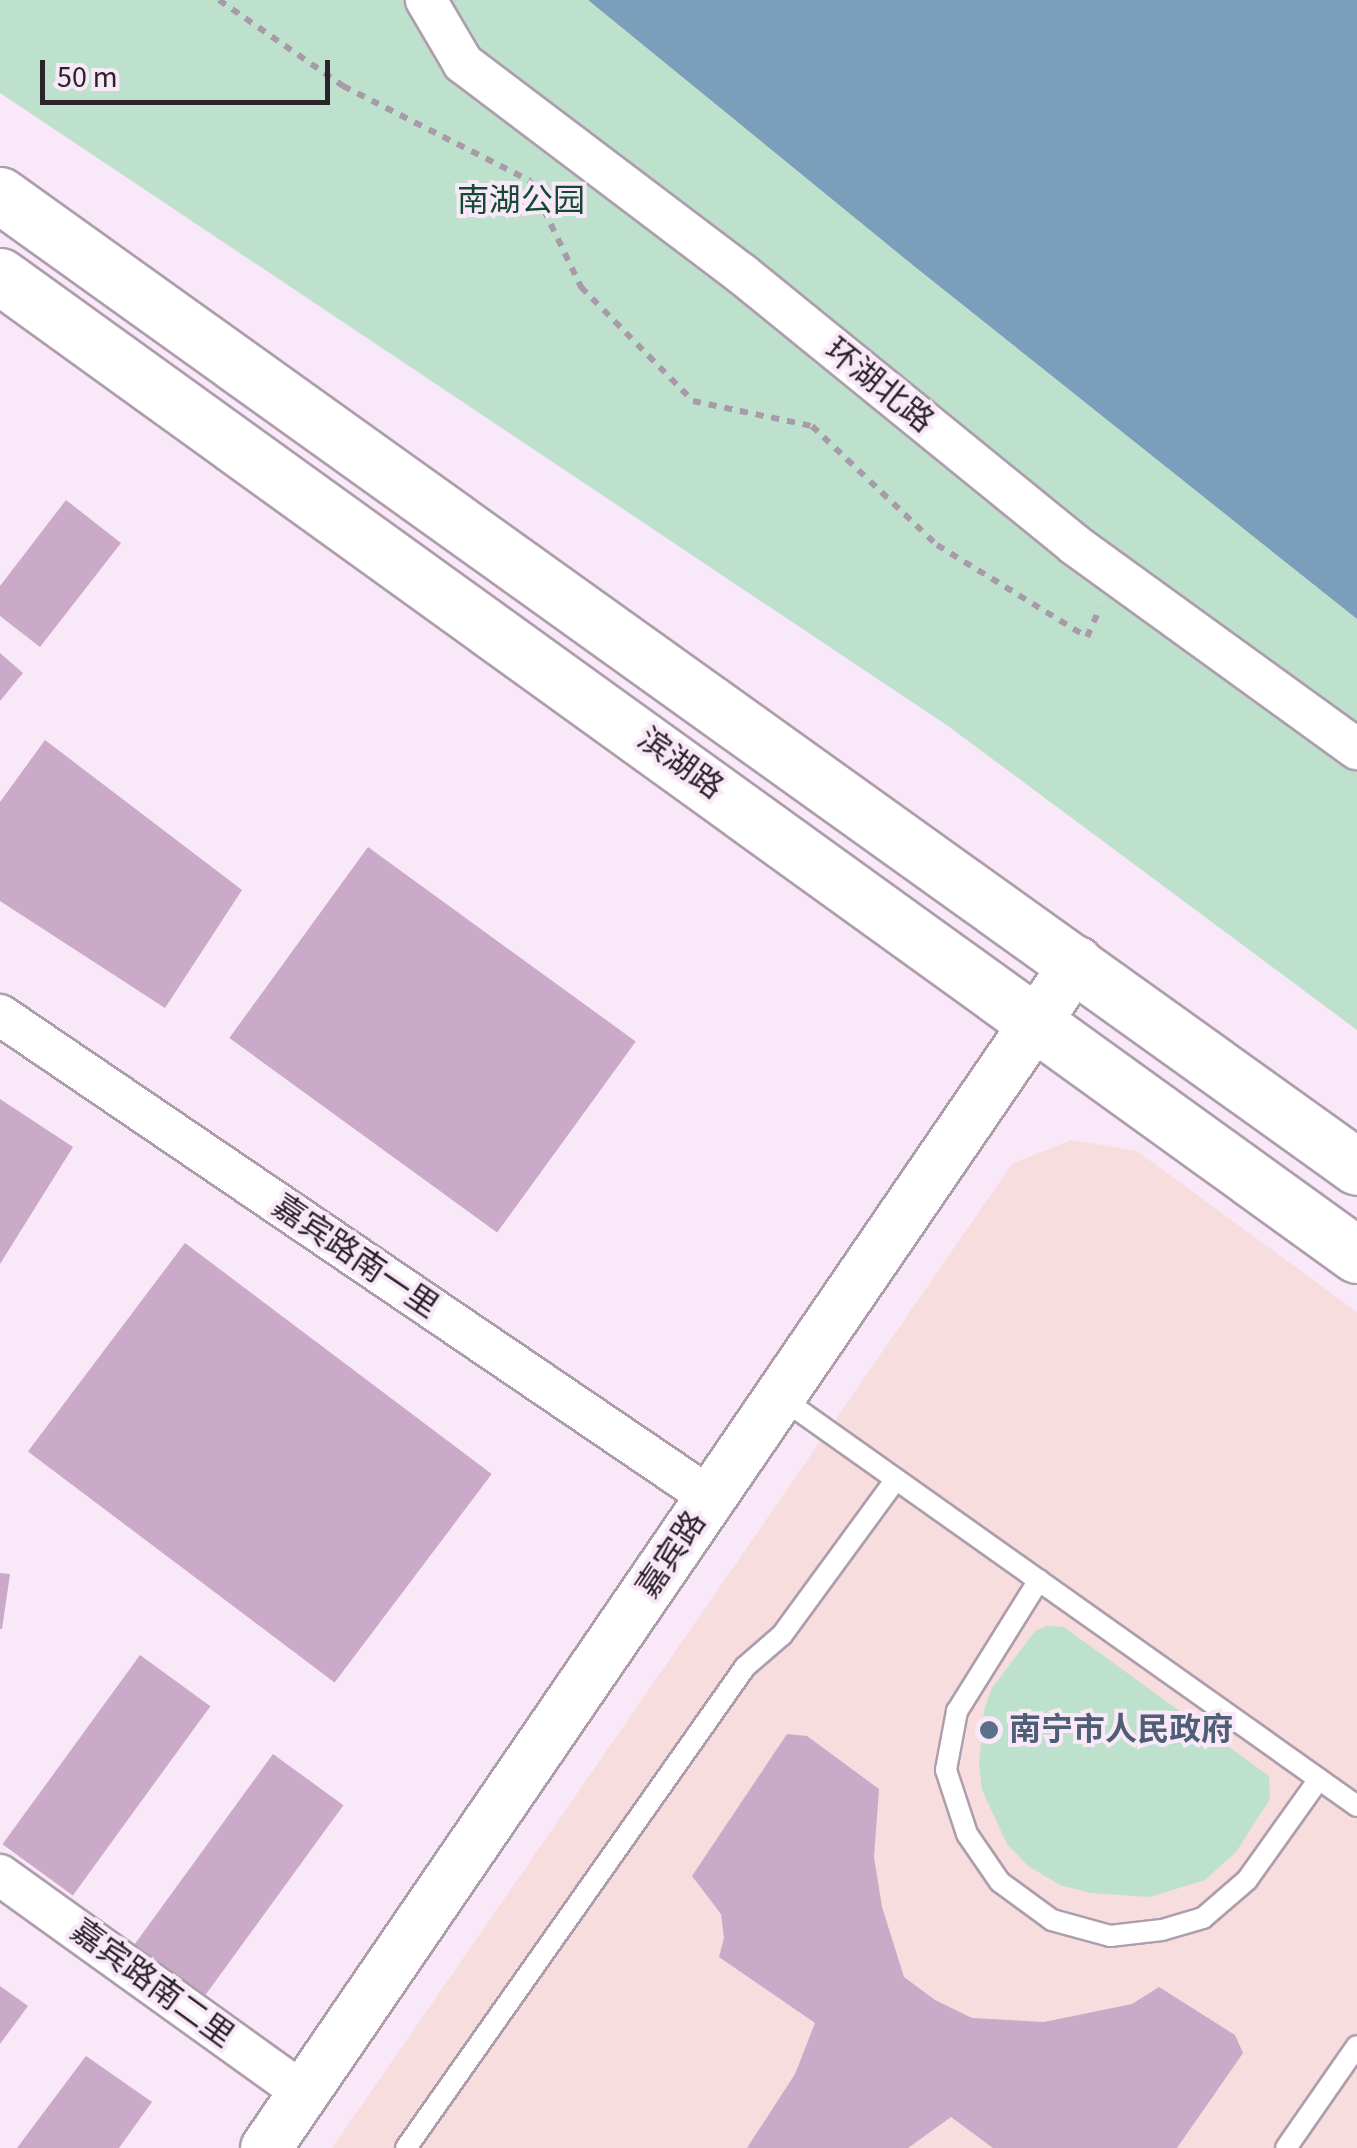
<!DOCTYPE html>
<html>
<head>
<meta charset="utf-8">
<style>
	body { margin:0 }
	#map { position:relative; width:1357px; height:2148px; overflow:hidden; background:#f9e8f8; font-family:"Source Sans 3","Noto Sans SC",sans-serif }
	div>[style] { position:absolute }
	.commercial>* { inset:0; background:#f8ddde }
	.green>* { inset:0; background:#bde1cd }
	.water>* { inset:0; background:#7b9ebb }
	.building>* { inset:0; background:#caa9c9; transform-origin:0 0 }
	.path>* { height:6px; margin-top:-3px; transform-origin:0; background:repeating-linear-gradient(90deg,#a89ba8 0 8px,transparent 0 16px) }
	.roads { filter:drop-shadow(2px 0 #ae9ead) drop-shadow(-2px 0 #ae9ead) drop-shadow(0 2px #ae9ead) drop-shadow(0 -2px #ae9ead) }
	.service>* { height:20px; margin:-10px; padding:0 10px; transform-origin:10px; border-radius:10px; background:#fff }
	.minor>* { height:40px; margin:-20px; padding:0 20px; transform-origin:20px; border-radius:20px; background:#fff }
	.tertiary>* { height:50px; margin:-25px; padding:0 25px; transform-origin:25px; border-radius:25px; background:#fff }
	.primary>* { height:55px; margin:-27.5px; padding:0 27.5px; transform-origin:27.5px; border-radius:27.5px; background:#fff }
	.dots>* { width:28px; height:28px; translate:-50% -50%; box-sizing:border-box; border:5px solid #f9e8f8; border-radius:50% }
	span { translate:-50% -50%; white-space:nowrap; text-align:center; line-height:1.15; -webkit-text-stroke:8px #f9e8f8; paint-order:stroke }
	.park-label { font-size:32px; color:#134a33 }
	.street-label { font-size:32px; color:#2a242a }
	.service-label { font-size:32px; color:#4e5e75; font-weight:700 }
	.left { translate:0 -50%; text-align:left }
	.scale { position:absolute; left:40px; top:60px; width:290px; height:45px; box-sizing:border-box; border:5px solid #2a242a; border-top:0; padding-left:12px; font-size:30px; line-height:35px; white-space:nowrap; color:#2a242a; -webkit-text-stroke:8px #f9e8f8; paint-order:stroke }
</style>
</head>
<body>
<div id="map">
	<div class="commercial">
		<div style="clip-path:polygon(1071px 1140px,1137px 1151px,1357px 1312px,1357px 2148px,332px 2148px,1012px 1164px)"></div>
	</div>
	<div class="green">
		<div style="clip-path:polygon(0 0,588px 0,1357px 619px,1357px 1030px,948px 726px,0 93px)"></div>
		<div style="clip-path:polygon(1047px 1626px,1064px 1627px,1269px 1776px,1270px 1799px,1236px 1852px,1205px 1880px,1150px 1897px,1091px 1893px,1060px 1885px,1028px 1866px,1007px 1844px,982px 1790px,979px 1764px,984px 1710px,992px 1688px,1035px 1631px)"></div>
	</div>
	<div class="water">
		<div style="clip-path:polygon(588px 0,1357px 0,1357px 619px,914px 266px)"></div>
	</div>
	<div class="building">
		<div style="clip-path:polygon(66px 500px,121px 543px,40px 647px,0 616px,0 586px)"></div>
		<div style="clip-path:polygon(0 653px,23px 673px,0 701px)"></div>
		<div style="clip-path:polygon(45px 740px,242px 890px,165px 1008px,0 901px,0 802px)"></div>
		<div style="left:368px;top:847px;width:331px;height:236px;rotate:36deg"></div>
		<div style="clip-path:polygon(0 1099px,73px 1147px,0 1264px)"></div>
		<div style="left:185px;top:1243px;width:384px;height:261px;rotate:37deg"></div>
		<div style="clip-path:polygon(0 1573px,10px 1574px,2px 1629px,0 1629px)"></div>
		<div style="left:140px;top:1655px;width:87px;height:234px;rotate:36deg"></div>
		<div style="clip-path:polygon(787px 1734px,807px 1736px,879px 1789px,874px 1857px,882px 1907px,904px 1977px,935px 2000px,972px 2018px,1044px 2022px,1132px 2004px,1159px 1987px,1235px 2035px,1243px 2053px,1177px 2148px,993px 2148px,951px 2117px,908px 2148px,747px 2148px,795px 2074px,815px 2023px,719px 1957px,724px 1938px,721px 1914px,692px 1876px)"></div>
		<div style="left:273px;top:1754px;width:87px;height:235px;rotate:36deg"></div>
		<div style="clip-path:polygon(0 1986px,28px 2006px,0 2044px)"></div>
		<div style="clip-path:polygon(86px 2056px,152px 2102px,119px 2148px,17px 2148px)"></div>
	</div>
	<div class="path">
		<div style="left:219px;top:0;width:151px;rotate:34.7deg"></div>
		<div style="left:343px;top:86px;width:210px;rotate:26.9deg"></div>
		<div style="left:530px;top:181px;width:118px;rotate:64.3deg"></div>
		<div style="left:581px;top:287px;width:160px;rotate:45.5deg"></div>
		<div style="left:693px;top:401px;width:122px;rotate:11.9deg"></div>
		<div style="left:812px;top:426px;width:173px;rotate:43.6deg"></div>
		<div style="left:937px;top:545px;width:176px;rotate:31.5deg"></div>
		<div style="left:1087px;top:637px;width:32px;rotate:-66deg"></div>
	</div>
	<div class="roads">
		<div class="service">
			<div style="left:780px;top:1397px;width:707px;rotate:35.33deg"></div>
			<div style="left:1039px;top:1580px;width:155px;rotate:122deg"></div>
			<div style="left:957px;top:1711px;width:60px;rotate:100.6deg"></div>
			<div style="left:946px;top:1770px;width:67px;rotate:71.8deg"></div>
			<div style="left:967px;top:1834px;width:58px;rotate:55.5deg"></div>
			<div style="left:1000px;top:1882px;width:64px;rotate:36.2deg"></div>
			<div style="left:1052px;top:1920px;width:60px;rotate:15.4deg"></div>
			<div style="left:1110px;top:1936px;width:52px;rotate:-6.6deg"></div>
			<div style="left:1162px;top:1930px;width:43px;rotate:-16.3deg"></div>
			<div style="left:1203px;top:1918px;width:58px;rotate:-40.8deg"></div>
			<div style="left:1247px;top:1880px;width:124px;rotate:-54.5deg"></div>
			<div style="left:406px;top:2148px;width:588px;rotate:-54.82deg"></div>
			<div style="left:745px;top:1667px;width:49px;rotate:-40.9deg"></div>
			<div style="left:782px;top:1635px;width:193px;rotate:-53.8deg"></div>
			<div style="left:1286px;top:2148px;width:124px;rotate:-55.2deg"></div>
		</div>
		<div class="minor">
			<div style="left:426px;top:0;width:73px;rotate:59.6deg"></div>
			<div style="left:463px;top:63px;width:350px;rotate:37.1deg"></div>
			<div style="left:742px;top:274px;width:429px;rotate:39.1deg"></div>
			<div style="left:1075px;top:545px;width:348px;rotate:35.9deg"></div>
			<div style="left:0;top:1015px;width:860px;rotate:34.19deg"></div>
			<div style="left:0;top:1875px;width:373px;rotate:35.7deg"></div>
		</div>
		<div class="tertiary">
			<div style="left:266px;top:2148px;width:1437px;rotate:-55.64deg"></div>
		</div>
		<div class="primary">
			<div style="left:0;top:195px;width:1669px;rotate:35.61deg"></div>
			<div style="left:0;top:276px;width:1673px;rotate:35.81deg"></div>
		</div>
	</div>
	<div class="dots">
		<div style="left:989px;top:1730px;background:#5c6f8a"></div>
	</div>
	<div class="park-label">
		<span style="left:521px;top:201px">南湖公园</span>
	</div>
	<div class="street-label">
		<span style="left:879px;top:386px;rotate:39deg">环湖北路</span>
		<span style="left:680px;top:764px;rotate:36deg">滨湖路</span>
		<span style="left:355px;top:1257px;rotate:34deg">嘉宾路南一里</span>
		<span style="left:672px;top:1555px;rotate:-56deg">嘉宾路</span>
		<span style="left:152px;top:1984px;rotate:36deg">嘉宾路南二里</span>
	</div>
	<div class="service-label">
		<span class="left" style="left:1009px;top:1730px">南宁市人民政府</span>
	</div>
	<div class="scale">50 m</div>
</div>
</body>
</html>
